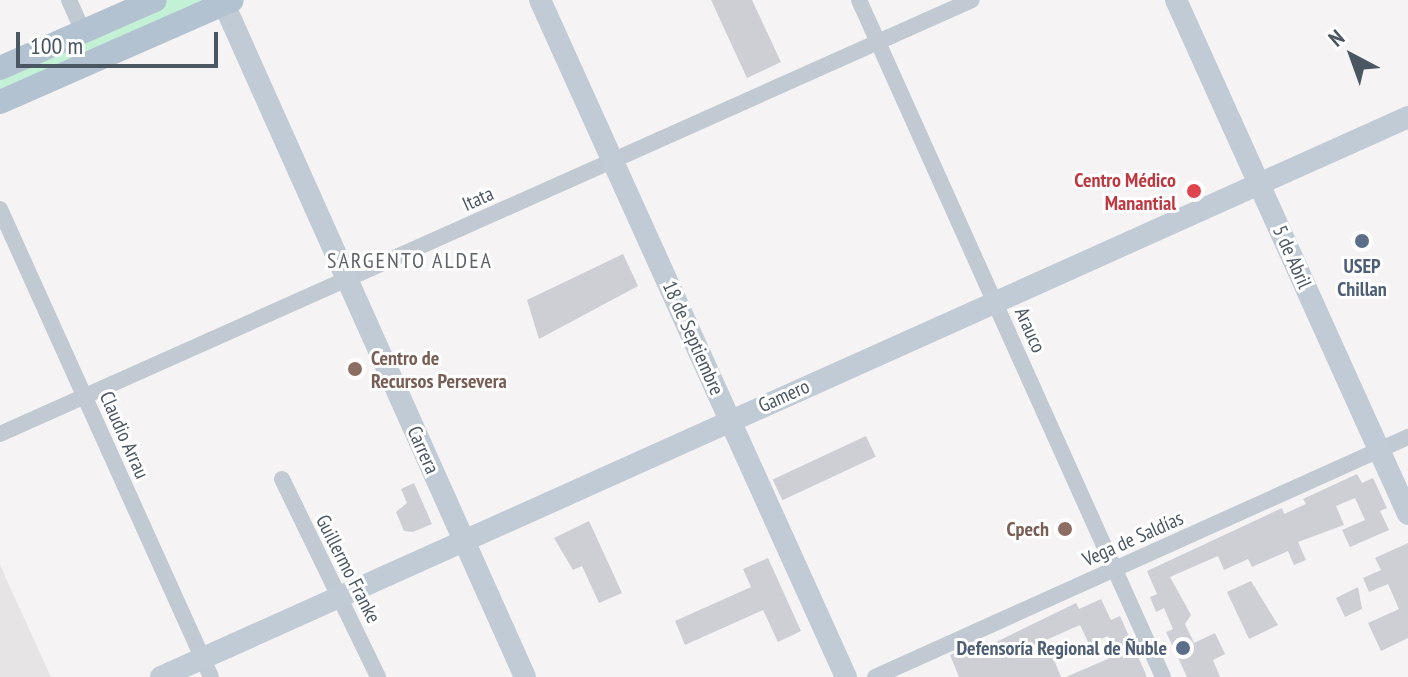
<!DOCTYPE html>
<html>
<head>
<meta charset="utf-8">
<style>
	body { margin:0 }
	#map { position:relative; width:1408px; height:677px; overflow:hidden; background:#f5f3f3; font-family:"PT Sans Narrow",sans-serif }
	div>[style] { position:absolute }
	.education>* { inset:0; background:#e6e4e5 }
	.green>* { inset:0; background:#c3f1d5 }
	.building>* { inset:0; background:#cdcfd5; transform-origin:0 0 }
	.street>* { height:16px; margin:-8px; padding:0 8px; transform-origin:8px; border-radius:8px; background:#c1cad2 }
	.secondary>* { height:22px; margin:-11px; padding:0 11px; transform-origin:11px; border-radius:11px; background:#c1cbd6 }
	.primary>* { height:24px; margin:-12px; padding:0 12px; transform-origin:12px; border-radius:12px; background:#b3c2d1 }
	.dots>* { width:22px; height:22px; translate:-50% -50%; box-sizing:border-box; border:4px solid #fff; border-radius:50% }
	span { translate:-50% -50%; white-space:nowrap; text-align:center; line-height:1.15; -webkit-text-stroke:6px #fff; paint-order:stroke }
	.health-label { font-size:20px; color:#be3a42; font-weight:700 }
	.right { translate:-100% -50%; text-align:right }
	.street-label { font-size:20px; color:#4a5661 }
	.service-label { font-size:20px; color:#4e5e75; font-weight:700 }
	.education-label { font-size:20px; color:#785e54; font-weight:700 }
	.left { translate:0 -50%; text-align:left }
	.neighbourhood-label { font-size:22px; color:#5f6368; letter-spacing:2px }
	.north { position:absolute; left:1312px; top:16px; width:80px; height:80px; -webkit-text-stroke:6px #fff; paint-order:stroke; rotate:319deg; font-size:22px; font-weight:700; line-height:32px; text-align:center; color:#4a5661 }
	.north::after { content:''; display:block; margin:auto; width:28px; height:36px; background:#4a5661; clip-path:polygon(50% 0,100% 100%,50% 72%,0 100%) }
	.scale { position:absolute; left:16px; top:32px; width:202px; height:36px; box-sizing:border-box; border:4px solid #4a5661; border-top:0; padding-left:10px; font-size:24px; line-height:28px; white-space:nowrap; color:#4a5661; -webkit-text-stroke:6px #fff; paint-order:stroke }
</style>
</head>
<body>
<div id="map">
	<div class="education">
		<div style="clip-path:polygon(0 564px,8px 583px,51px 677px,0 677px)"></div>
	</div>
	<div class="green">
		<div style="clip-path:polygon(168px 0,211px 0,0 93px,0 73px)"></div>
	</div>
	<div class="building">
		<div style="clip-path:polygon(711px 0,752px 0,781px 62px,747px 78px)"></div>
		<div style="clip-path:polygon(623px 254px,638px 286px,539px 339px,527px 300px)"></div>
		<div style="left:866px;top:436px;width:23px;height:103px;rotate:65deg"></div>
		<div style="clip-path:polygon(1357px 474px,1362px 483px,1373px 478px,1387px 508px,1380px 511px,1389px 530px,1350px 547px,1342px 530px,1365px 520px,1355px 498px,1336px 506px,1344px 525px,1298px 542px,1306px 560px,1294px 565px,1288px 551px,1252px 567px,1248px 559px,1224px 570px,1218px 556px,1170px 577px,1191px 615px,1185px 624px,1194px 643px,1215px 633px,1225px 654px,1213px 660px,1220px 677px,1187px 677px,1166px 632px,1173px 629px,1164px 608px,1156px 612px,1150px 597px,1157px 594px,1147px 571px,1282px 508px,1284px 514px,1306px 504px,1303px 499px)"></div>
		<div style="clip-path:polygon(414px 483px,432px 524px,413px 532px,404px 531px,396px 512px,407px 503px,401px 489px)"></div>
		<div style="clip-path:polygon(589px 521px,622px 593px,599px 603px,582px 566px,573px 570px,554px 538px)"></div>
		<div style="clip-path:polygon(1408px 543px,1408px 638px,1381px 651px,1368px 623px,1399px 609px,1388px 584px,1369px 592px,1363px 578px,1381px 570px,1375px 558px)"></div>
		<div style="clip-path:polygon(768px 558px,801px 631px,778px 642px,763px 610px,685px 645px,675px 621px,751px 587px,743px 569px)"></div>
		<div style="clip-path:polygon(1251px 581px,1278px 625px,1249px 639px,1227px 592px)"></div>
		<div style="clip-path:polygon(1358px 587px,1362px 609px,1345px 617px,1336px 598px)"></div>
		<div style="clip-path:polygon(1101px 599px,1111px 620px,1120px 616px,1147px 677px,1066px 677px,1117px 655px,1108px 636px,1089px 644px,1080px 625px,1046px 640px,1061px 677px,959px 677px,950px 655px,981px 642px,984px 648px,1076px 603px,1079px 609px)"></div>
	</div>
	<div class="street">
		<div style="left:69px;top:0;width:35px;rotate:66deg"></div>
		<div style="left:859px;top:0;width:742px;rotate:65.82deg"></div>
		<div style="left:0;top:209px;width:513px;rotate:65.73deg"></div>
		<div style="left:0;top:434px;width:1064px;rotate:-24.06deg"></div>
		<div style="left:282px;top:479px;width:220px;rotate:64.1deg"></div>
		<div style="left:875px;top:677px;width:585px;rotate:-24.24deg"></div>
	</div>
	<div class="secondary">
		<div style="left:540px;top:0;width:743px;rotate:65.68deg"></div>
		<div style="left:1176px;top:0;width:564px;rotate:65.71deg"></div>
		<div style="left:224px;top:4px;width:737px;rotate:65.9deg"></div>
		<div style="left:161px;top:677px;width:1367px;rotate:-24.18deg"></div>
	</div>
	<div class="primary">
		<div style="left:0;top:68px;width:169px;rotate:-23.7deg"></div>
		<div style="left:0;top:102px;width:253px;rotate:-23.7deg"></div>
	</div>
	<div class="dots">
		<div style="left:1194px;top:191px;background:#e0444e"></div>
		<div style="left:1362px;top:241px;background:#5c6f8a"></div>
		<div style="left:355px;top:369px;background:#8d6e63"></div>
		<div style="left:1065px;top:529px;background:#8d6e63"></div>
		<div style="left:1183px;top:648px;background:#5c6f8a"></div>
	</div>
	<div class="health-label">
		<span class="right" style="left:1176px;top:192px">Centro Médico<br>Manantial</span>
	</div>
	<div class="street-label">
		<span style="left:478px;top:199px;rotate:-24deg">Itata</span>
		<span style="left:1292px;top:257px;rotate:66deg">5 de Abril</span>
		<span style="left:1030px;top:330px;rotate:66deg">Arauco</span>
		<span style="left:693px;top:338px;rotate:66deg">18 de Septiembre</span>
		<span style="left:784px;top:396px;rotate:-24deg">Gamero</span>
		<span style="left:124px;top:435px;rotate:66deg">Claudio Arrau</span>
		<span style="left:423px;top:450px;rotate:66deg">Carrera</span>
		<span style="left:1133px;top:539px;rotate:-24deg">Vega de Saldías</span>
		<span style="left:348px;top:569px;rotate:63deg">Guillermo Franke</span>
	</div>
	<div class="service-label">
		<span style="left:1362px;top:278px">USEP<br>Chillan</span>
		<span class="right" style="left:1167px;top:648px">Defensoría Regional de Ñuble</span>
	</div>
	<div class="education-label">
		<span class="left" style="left:371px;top:370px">Centro de<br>Recursos Persevera</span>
		<span class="right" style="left:1049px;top:529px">Cpech</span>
	</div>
	<div class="neighbourhood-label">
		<span style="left:410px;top:261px">SARGENTO ALDEA</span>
	</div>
	<div class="north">N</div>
	<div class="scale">100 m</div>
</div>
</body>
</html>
